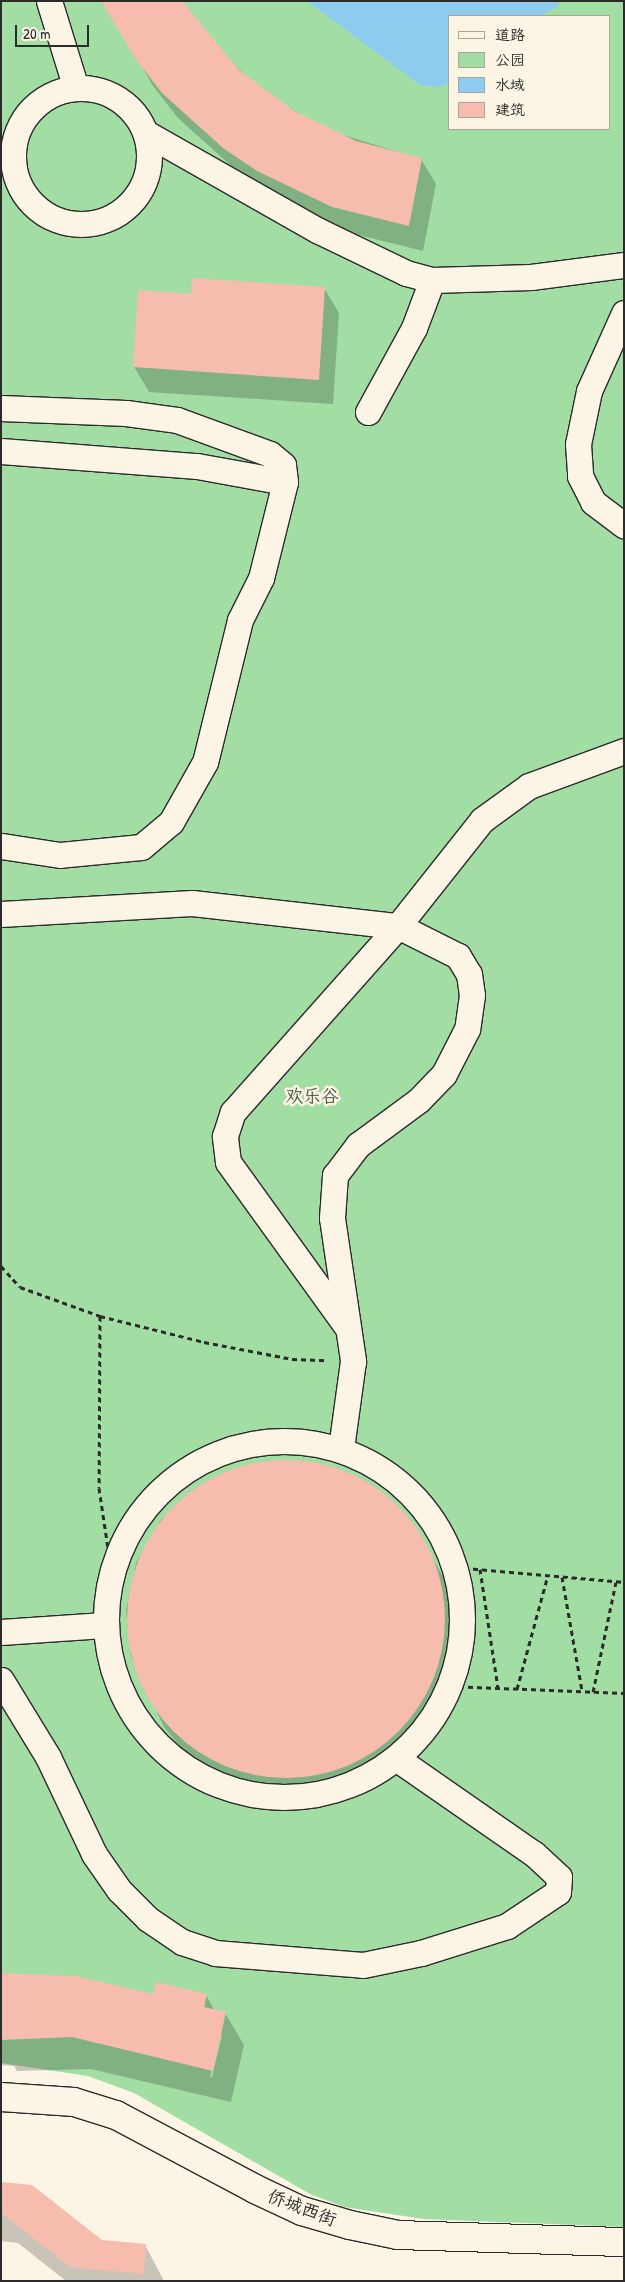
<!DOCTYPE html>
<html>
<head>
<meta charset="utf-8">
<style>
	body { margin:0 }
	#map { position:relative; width:625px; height:2282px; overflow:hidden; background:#fcf5e5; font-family:"Patrick Hand","LXGW WenKai TC",sans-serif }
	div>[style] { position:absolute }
	.green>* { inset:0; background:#a2dda3 }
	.water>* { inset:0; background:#8eccef }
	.shadow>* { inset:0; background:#0003 }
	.building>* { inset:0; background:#f6bcae }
	.round { border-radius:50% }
	.path>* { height:3px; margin-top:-1.5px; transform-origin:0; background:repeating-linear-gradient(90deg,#2b2b2b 0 5px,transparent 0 9px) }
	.roads { filter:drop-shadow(1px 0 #2b2b2b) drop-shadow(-1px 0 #2b2b2b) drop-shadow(0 1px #2b2b2b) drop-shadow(0 -1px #2b2b2b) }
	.street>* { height:25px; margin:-12.5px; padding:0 12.5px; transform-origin:12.5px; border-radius:12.5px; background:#fcf5e5 }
	.street>.ring { margin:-12.5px; padding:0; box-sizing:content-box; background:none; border:25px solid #fcf5e5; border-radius:50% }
	.secondary>* { height:28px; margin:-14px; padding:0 14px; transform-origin:14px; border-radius:14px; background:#fcf5e5 }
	span { translate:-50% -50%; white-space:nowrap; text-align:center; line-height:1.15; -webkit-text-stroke:5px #fcf5e5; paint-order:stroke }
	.park-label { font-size:18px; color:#495849 }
	.street-label { font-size:18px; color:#2b2b2b }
	.frame { position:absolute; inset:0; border:2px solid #2b2b2b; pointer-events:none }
	.legend { position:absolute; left:448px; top:15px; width:162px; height:115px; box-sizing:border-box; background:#fcf5e5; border:1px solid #a8a49b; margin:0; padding:6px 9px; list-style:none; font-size:15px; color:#2b2b2b }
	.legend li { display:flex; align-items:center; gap:10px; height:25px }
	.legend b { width:25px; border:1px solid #a8a49b }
	.scale { position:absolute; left:15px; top:25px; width:74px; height:22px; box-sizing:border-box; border:2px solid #2b2b2b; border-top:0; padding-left:6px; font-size:15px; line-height:18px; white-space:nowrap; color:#2b2b2b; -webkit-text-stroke:4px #fcf5e5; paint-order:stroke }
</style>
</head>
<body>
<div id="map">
	<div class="green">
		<div style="clip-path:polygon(evenodd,1px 1px,624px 1px,624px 2227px,424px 2219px,344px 2207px,310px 2194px,134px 2093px,88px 2076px,1px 2063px,1px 1px,449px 16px,609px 16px,609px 129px,449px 129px,449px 16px)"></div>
	</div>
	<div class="water">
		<div style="clip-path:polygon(307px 1px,558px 1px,558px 6px,540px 16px,449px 16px,449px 83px,439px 87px,420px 85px)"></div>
	</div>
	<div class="shadow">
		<div style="clip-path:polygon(104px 1px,215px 47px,265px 93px,324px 129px,421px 159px,436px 184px,423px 251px,347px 232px,273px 196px,239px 173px,178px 118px,153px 86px)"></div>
		<div style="clip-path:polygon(324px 288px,339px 313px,333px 404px,149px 392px,134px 367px,139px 291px,192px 295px)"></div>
		<div style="clip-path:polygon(286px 1461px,333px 1468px,377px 1489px,411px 1521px,449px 1587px,460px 1633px,456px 1680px,439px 1723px,410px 1761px,372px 1787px,327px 1802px,280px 1803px,234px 1790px,195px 1764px,164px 1727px,131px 1657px,126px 1610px,136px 1563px,160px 1521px,195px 1489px,238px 1468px)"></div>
		<div style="clip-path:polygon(evenodd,1px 1974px,154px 1996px,206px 1995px,215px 2011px,225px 2013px,244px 2045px,231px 2102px,91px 2069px,17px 2071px,14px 2066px,1px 2065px,1px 1974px,220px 2033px,222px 2035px,212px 2077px,210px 2077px,220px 2033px)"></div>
		<div style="clip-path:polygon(1px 2183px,102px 2241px,145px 2245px,164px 2281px,66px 2281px,18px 2243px,1px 2241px)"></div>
	</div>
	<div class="building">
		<div style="clip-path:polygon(101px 1px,182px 1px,239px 70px,294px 111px,356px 141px,422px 158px,409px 226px,332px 207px,257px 171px,223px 148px,162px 93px,137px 61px)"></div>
		<div style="clip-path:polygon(192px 278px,325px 287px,319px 380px,133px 367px,138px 290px,191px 294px)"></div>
		<div class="round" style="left:127px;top:1460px;width:318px;height:318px"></div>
		<div style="clip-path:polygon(1px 1973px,75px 1976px,153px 1994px,156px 1982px,207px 1994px,204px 2007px,226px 2012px,213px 2071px,72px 2037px,1px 2040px)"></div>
		<div style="clip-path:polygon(1px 2182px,32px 2185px,102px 2240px,146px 2244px,144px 2274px,70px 2267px,1px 2213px)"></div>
	</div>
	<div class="path">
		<div style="left:1px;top:1266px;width:28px;rotate:48deg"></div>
		<div style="left:20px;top:1287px;width:85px;rotate:19.9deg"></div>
		<div style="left:100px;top:1316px;width:107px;rotate:14deg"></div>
		<div style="left:204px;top:1342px;width:90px;rotate:10.9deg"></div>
		<div style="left:292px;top:1359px;width:35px;rotate:2deg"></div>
		<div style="left:100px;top:1316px;width:172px;rotate:90.3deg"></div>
		<div style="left:99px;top:1488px;width:81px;rotate:81.5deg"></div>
		<div style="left:455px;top:1567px;width:170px;rotate:5.1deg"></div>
		<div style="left:480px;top:1569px;width:120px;rotate:81.4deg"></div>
		<div style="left:562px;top:1577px;width:116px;rotate:80deg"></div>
		<div style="left:450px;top:1686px;width:174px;rotate:2.3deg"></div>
		<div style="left:517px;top:1689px;width:118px;rotate:-74.8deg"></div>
		<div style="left:593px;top:1692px;width:112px;rotate:-78.2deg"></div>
	</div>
	<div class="roads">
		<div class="street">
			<div style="left:49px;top:1px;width:91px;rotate:72.8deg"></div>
			<div class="ring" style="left:13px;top:88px;width:111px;height:111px"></div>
			<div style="left:146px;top:133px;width:197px;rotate:29.6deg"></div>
			<div style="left:317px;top:230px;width:99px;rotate:25.8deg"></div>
			<div style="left:406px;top:273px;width:27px;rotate:15deg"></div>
			<div style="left:432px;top:280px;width:99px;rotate:-1.7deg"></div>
			<div style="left:531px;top:277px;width:94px;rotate:-7.4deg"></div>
			<div style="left:624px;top:313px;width:85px;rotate:114.2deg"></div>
			<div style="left:589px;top:391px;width:54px;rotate:101.7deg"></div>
			<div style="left:578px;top:444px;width:32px;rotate:86deg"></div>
			<div style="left:580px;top:476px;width:29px;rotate:63deg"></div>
			<div style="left:593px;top:502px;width:39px;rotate:37deg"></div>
			<div style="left:1px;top:408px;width:125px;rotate:2.3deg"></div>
			<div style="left:126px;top:413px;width:51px;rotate:7.8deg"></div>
			<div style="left:177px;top:420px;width:99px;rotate:20.1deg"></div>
			<div style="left:270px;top:454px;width:17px;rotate:40deg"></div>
			<div style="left:283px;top:465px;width:17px;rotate:83deg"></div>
			<div style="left:285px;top:482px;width:99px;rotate:104deg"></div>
			<div style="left:261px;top:578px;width:47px;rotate:116.6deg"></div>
			<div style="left:240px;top:620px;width:146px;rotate:103.8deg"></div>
			<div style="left:205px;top:762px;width:69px;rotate:119.5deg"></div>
			<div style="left:171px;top:822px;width:39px;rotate:140deg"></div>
			<div style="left:141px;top:847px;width:81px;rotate:174.4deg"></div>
			<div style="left:60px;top:855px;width:60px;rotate:-171.3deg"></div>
			<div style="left:368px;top:412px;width:96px;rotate:-61.3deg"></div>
			<div style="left:414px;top:328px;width:51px;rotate:-69.4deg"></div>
			<div style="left:1px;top:451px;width:197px;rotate:4.4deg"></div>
			<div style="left:197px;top:466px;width:89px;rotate:10.3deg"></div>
			<div style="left:1px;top:914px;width:191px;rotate:-3.3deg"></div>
			<div style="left:192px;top:903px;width:207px;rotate:6.4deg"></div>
			<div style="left:398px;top:926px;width:67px;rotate:26.6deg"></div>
			<div style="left:458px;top:956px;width:21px;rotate:59deg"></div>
			<div style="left:469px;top:974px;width:21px;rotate:82deg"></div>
			<div style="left:472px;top:995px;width:34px;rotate:98deg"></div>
			<div style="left:467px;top:1029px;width:51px;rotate:117.1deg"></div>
			<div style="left:444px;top:1074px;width:36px;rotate:134deg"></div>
			<div style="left:419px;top:1100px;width:76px;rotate:143.6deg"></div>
			<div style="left:358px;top:1145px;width:38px;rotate:127deg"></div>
			<div style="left:335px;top:1175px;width:43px;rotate:94deg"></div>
			<div style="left:332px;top:1218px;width:145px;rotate:81.6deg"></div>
			<div style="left:353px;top:1361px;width:89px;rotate:97.8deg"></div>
			<div style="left:347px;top:1327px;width:203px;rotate:-125.8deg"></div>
			<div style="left:228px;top:1162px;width:26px;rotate:-97deg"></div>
			<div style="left:225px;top:1136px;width:25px;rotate:-72deg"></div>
			<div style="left:233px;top:1112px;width:249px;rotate:-48.4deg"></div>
			<div style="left:398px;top:926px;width:135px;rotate:-51.6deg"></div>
			<div style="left:482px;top:820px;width:58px;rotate:-35.9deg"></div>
			<div style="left:529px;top:786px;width:101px;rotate:-20.2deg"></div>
			<div class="ring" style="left:106px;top:1441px;width:331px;height:331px"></div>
			<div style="left:1px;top:1632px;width:103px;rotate:-3.9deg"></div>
			<div style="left:1px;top:1680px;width:90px;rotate:58.6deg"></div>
			<div style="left:48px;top:1757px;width:107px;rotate:64.6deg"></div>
			<div style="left:94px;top:1854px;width:44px;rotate:55.2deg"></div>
			<div style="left:119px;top:1890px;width:41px;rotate:45deg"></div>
			<div style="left:148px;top:1919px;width:41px;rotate:34.1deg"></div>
			<div style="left:182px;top:1942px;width:35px;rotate:18deg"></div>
			<div style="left:215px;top:1953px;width:148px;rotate:4.6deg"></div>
			<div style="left:363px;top:1965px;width:59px;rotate:-11.7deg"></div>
			<div style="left:421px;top:1953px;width:90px;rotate:-17.4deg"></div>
			<div style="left:507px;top:1926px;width:61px;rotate:-33.7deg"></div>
			<div style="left:558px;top:1892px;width:15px;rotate:-86deg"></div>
			<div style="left:559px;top:1877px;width:34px;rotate:-137deg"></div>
			<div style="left:534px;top:1854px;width:168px;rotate:-145.2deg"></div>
		</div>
		<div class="secondary">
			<div style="left:1px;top:2097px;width:73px;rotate:3.9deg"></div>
			<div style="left:74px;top:2102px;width:44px;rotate:17.2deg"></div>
			<div style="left:116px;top:2115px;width:157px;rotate:28deg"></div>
			<div style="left:255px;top:2189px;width:52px;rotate:25.1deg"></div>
			<div style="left:302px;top:2211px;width:50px;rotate:16.3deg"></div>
			<div style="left:350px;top:2225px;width:49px;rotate:11.8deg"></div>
			<div style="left:398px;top:2235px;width:226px;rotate:1.8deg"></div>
		</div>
	</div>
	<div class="park-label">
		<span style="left:312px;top:1096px">欢乐谷</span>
	</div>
	<div class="street-label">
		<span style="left:302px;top:2208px;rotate:21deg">侨城西街</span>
	</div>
	<div class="frame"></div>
	<ul class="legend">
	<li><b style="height:6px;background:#fcf5e5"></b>道路</li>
	<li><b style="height:14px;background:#a2dda3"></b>公园</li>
	<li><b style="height:14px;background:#8eccef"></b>水域</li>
	<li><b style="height:14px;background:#f6bcae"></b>建筑</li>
	</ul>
	<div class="scale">20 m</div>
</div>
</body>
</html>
